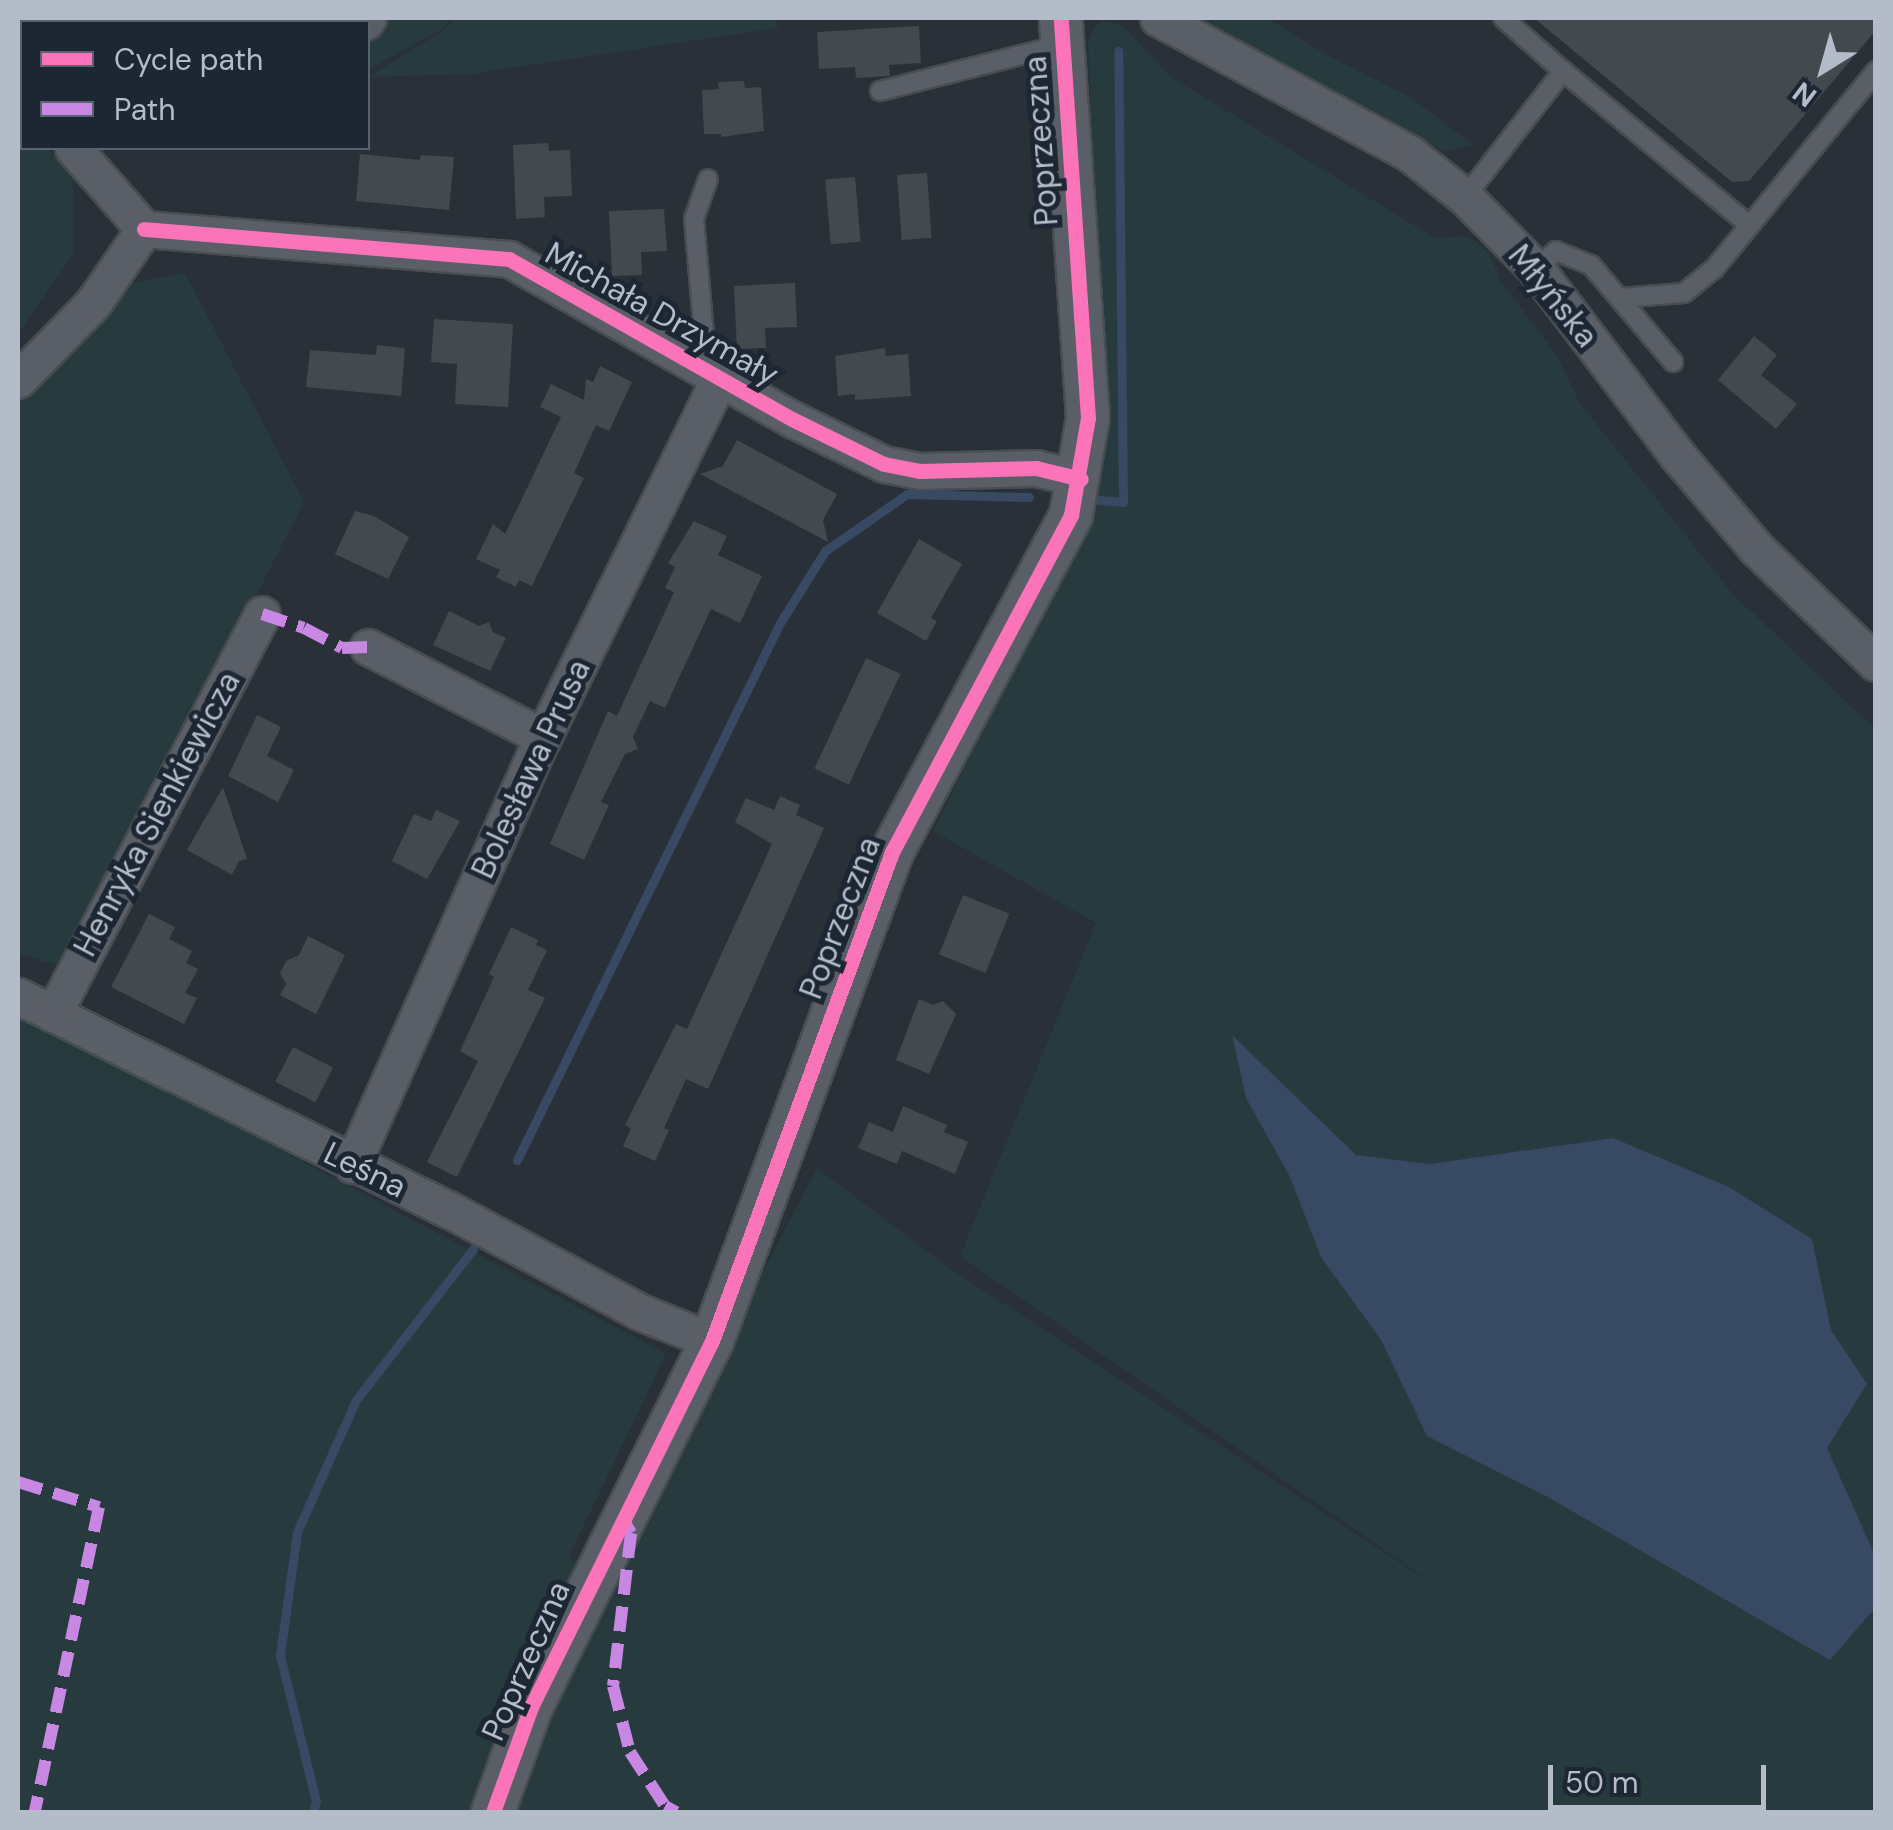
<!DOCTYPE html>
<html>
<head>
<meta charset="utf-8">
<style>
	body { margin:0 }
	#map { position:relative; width:1893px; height:1830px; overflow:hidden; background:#2a3038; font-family:"DM Sans",sans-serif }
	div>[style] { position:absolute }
	.green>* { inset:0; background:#273a3e }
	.water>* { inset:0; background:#384963 }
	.stream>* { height:9px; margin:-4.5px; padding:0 4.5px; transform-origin:4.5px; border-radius:4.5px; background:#384963 }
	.building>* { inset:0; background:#444950; transform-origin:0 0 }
	.roads { filter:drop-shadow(2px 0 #484c53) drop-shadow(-2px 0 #484c53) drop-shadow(0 2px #484c53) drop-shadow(0 -2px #484c53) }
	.service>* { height:18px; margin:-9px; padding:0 9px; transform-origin:9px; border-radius:9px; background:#5a5e66 }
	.minor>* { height:35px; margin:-17.5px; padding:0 17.5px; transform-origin:17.5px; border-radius:17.5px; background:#5a5e66 }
	.tertiary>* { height:42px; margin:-21px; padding:0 21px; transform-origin:21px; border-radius:21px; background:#5a5e66 }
	.quiet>* { height:12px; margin-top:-6px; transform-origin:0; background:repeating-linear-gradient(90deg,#c787e3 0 25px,transparent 0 37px) }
	.cycleway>* { height:15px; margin:-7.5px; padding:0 7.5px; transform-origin:7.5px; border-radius:7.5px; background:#fb73b8 }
	span { translate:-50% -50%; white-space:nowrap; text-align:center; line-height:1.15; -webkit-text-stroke:10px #1d2633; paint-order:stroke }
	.street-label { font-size:32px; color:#b4bcc9 }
	.frame { position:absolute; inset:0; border:20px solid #b4bcc9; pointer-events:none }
	.legend { position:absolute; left:20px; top:20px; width:350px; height:130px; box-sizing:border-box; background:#1d2633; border:2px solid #59626f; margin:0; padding:12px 18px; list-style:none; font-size:30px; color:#b4bcc9 }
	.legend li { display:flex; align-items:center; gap:20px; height:50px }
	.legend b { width:50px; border:2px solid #59626f }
	.north { position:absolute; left:1773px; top:20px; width:100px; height:100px; -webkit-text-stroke:8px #1d2633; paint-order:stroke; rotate:217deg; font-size:28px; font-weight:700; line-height:40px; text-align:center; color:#b4bcc9 }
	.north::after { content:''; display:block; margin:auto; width:35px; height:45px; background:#b4bcc9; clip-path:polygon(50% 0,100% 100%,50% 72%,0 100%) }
	.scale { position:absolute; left:1548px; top:1765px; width:218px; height:45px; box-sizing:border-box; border:5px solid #b4bcc9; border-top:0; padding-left:12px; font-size:30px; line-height:35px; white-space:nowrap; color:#b4bcc9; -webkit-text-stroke:8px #1d2633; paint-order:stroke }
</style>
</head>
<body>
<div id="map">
	<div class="green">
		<div style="clip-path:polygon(372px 18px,452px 18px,443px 28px,368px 70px,368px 32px)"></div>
		<div style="clip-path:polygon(455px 18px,776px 18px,778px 28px,470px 74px,368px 77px,443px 31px)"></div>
		<div style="clip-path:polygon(1200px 18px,1267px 18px,1327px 55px,1410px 97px,1472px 144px,1445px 152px)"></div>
		<div style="clip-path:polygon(1106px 20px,1124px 27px,1171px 77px,1435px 238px,1465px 236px,1477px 242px,1490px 255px,1500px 280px,1558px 357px,1579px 402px,1732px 593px,1875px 729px,1875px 1812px,18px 1812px,18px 1011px,666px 1354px,569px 1556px,600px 1586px,817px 1168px,952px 1270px,1451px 1596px,960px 1256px,1096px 923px,933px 831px,1089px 517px,1106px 454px,1081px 104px,1091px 104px,1088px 42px,1096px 25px)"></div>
		<div style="clip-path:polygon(18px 113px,22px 119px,22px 148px,48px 148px,73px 176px,74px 252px,18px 335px)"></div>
		<div style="clip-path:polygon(185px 273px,304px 502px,66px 968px,18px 953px,18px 369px,118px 286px)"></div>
	</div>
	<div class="water">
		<div style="clip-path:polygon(1232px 1035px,1356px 1155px,1430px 1164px,1613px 1138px,1729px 1187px,1812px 1239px,1831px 1330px,1867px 1384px,1827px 1448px,1876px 1558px,1875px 1608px,1830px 1660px,1546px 1496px,1427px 1436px,1381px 1340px,1321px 1257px,1290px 1177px,1246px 1098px)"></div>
	</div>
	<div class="stream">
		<div style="left:1099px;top:500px;width:24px;rotate:5deg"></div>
		<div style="left:1123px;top:502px;width:451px;rotate:-90.6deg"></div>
		<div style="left:517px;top:1160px;width:598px;rotate:-63.91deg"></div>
		<div style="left:780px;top:623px;width:85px;rotate:-58deg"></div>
		<div style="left:825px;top:551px;width:100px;rotate:-34.8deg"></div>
		<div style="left:907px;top:494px;width:122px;rotate:1.4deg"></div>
		<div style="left:313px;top:1812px;width:11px;rotate:-75deg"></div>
		<div style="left:316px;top:1801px;width:150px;rotate:-103.9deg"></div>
		<div style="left:280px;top:1655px;width:124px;rotate:-82.1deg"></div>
		<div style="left:297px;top:1532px;width:145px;rotate:-65.9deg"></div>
		<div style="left:356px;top:1400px;width:191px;rotate:-52.2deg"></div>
	</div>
	<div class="building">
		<div style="clip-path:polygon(1534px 18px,1876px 18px,1876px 30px,1749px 181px,1732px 182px)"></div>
		<div style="clip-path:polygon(919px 26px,921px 63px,889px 65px,890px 76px,856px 78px,855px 67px,819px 69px,817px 32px)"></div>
		<div style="clip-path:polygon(744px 81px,745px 88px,761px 87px,764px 131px,721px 137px,721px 134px,704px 134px,702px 90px,719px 89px,718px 82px)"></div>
		<div style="clip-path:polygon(548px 143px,549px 151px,570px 150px,572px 196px,544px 197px,545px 217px,516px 219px,513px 145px)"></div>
		<div style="clip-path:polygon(360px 154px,420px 160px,421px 155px,454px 157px,449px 210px,356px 201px)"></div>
		<div style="left:927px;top:173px;width:65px;height:30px;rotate:86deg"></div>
		<div style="left:855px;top:177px;width:65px;height:30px;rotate:85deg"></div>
		<div style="clip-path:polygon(664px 209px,667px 251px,641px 252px,642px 275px,612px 276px,609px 211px)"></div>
		<div style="clip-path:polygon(795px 283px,797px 327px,765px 328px,766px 348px,737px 349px,734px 286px)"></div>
		<div style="clip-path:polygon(434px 319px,513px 324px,508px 407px,455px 404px,457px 364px,431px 362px)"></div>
		<div style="clip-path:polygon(1754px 336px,1777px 355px,1761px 375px,1797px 404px,1776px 429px,1718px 380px)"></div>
		<div style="clip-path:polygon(377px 345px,405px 348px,401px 396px,306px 387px,310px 350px,376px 355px)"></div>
		<div style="clip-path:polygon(885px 348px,886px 356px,908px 354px,911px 396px,855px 400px,855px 394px,838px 396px,835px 356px)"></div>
		<div style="clip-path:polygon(600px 366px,632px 382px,609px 431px,596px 425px,574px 473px,584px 478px,532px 586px,519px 580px,516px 587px,496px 577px,500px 570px,476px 559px,493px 524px,505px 534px,561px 417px,540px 407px,551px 384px,584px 400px,586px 379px,593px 382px)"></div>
		<div style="clip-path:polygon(737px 440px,837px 494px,823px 520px,828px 542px,700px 474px,723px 466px)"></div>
		<div style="clip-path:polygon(355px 511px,374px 516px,409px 537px,388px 579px,335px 554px)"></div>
		<div style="clip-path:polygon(694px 521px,727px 536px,718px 555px,762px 576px,740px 623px,711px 609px,665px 708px,650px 701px,633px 737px,638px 749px,625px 754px,601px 802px,609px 805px,584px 860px,550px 844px,608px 711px,617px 716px,674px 592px,665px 588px,675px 567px,668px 563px)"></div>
		<div style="clip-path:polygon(919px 539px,962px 564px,931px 618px,937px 621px,926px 641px,877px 613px)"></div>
		<div style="clip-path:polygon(449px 611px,479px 626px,489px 622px,493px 632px,506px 638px,490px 671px,433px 645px)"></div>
		<div style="left:866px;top:658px;width:38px;height:122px;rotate:25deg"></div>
		<div style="clip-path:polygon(257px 715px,281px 727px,267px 756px,294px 770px,278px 802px,228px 776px)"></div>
		<div style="clip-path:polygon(223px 787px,247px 859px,239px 861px,232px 875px,187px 850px)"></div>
		<div style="clip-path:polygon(780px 796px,800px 805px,796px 815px,824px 828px,708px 1089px,686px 1079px,664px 1128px,669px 1130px,655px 1161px,623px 1146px,631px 1128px,625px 1125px,676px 1024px,687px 1029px,772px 844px,735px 822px,746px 798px,774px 810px)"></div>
		<div style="clip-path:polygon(436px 810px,460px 821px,427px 879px,392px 861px,414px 814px,431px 821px)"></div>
		<div style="left:963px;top:895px;width:50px;height:64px;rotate:22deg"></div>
		<div style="clip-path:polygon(149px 914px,175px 927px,169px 939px,192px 951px,186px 963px,198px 969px,185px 993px,197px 998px,184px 1024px,111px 987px)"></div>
		<div style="clip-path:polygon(511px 927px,538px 940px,536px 945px,547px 950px,528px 990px,545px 998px,457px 1177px,427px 1162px,478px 1061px,460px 1051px,494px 977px,489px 974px)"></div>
		<div style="clip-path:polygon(308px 936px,345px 955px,316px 1014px,280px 995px,286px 984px,280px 973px,286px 961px,299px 955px)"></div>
		<div style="clip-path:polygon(919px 999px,933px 1005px,943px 1001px,956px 1014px,929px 1074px,896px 1060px)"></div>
		<div style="left:293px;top:1047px;width:45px;height:39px;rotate:27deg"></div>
		<div style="clip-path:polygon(903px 1106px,947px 1125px,944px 1132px,968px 1142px,955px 1174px,902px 1151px,897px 1164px,858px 1148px,869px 1122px,893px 1132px)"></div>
	</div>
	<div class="roads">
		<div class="service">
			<div style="left:1563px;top:71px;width:241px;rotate:39.6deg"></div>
			<div style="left:880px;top:91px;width:187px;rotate:-14.3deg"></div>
			<div style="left:1465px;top:197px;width:160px;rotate:-52.1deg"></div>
			<div style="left:1563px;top:71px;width:80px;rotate:-138.5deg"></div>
			<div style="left:1536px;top:269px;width:27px;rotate:-42deg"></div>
			<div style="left:1556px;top:251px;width:38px;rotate:22deg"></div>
			<div style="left:1591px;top:265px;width:43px;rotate:49.7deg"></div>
			<div style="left:1619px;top:298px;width:65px;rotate:-4.4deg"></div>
			<div style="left:1684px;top:293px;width:38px;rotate:-39deg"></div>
			<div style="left:1714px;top:269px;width:256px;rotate:-50.7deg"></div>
			<div style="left:1619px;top:298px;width:84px;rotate:49.8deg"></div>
			<div style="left:707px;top:370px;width:152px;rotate:-94.9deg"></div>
			<div style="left:694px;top:219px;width:42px;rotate:-70.7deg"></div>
		</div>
		<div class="minor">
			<div style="left:1158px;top:18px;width:285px;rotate:28.3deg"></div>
			<div style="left:1409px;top:153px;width:71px;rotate:38.2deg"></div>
			<div style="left:1465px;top:197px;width:101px;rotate:45.4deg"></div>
			<div style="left:1536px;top:269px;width:235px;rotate:52.8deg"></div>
			<div style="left:1678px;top:456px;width:121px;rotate:49.7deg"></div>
			<div style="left:1756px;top:548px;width:166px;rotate:43.8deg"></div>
			<div style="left:365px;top:22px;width:5px;rotate:-53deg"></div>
			<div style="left:18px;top:79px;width:7px;rotate:56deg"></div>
			<div style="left:73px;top:148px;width:108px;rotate:48.8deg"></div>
			<div style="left:144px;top:229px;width:366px;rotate:4.7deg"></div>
			<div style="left:509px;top:259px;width:325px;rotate:29.5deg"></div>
			<div style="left:792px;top:419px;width:102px;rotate:26.1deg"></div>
			<div style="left:884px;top:464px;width:36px;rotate:11deg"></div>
			<div style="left:919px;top:471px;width:117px;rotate:-1.5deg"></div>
			<div style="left:1036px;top:468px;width:46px;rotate:13.7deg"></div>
			<div style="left:18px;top:380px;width:109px;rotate:-45.7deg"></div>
			<div style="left:94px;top:302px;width:88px;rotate:-55.6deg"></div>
			<div style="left:368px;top:647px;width:197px;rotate:27.2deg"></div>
			<div style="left:18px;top:996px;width:480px;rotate:26.4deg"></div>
			<div style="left:448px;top:1209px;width:218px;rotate:28.2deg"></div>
			<div style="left:640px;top:1312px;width:78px;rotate:21.9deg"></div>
			<div style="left:53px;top:1014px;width:451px;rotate:-62.4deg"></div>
			<div style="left:352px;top:1165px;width:469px;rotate:-66deg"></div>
			<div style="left:543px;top:737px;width:400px;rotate:-63.8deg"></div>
		</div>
		<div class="tertiary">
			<div style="left:493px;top:1812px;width:112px;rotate:-70.1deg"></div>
			<div style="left:531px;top:1707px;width:408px;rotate:-63.7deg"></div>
			<div style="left:712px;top:1341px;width:521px;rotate:-69.79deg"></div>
			<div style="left:892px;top:852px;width:382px;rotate:-62deg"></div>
			<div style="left:1071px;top:515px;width:98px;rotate:-80.1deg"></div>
			<div style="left:1088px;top:418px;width:401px;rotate:-93.9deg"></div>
		</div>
	</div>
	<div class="quiet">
		<div style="left:262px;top:614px;width:44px;rotate:18.4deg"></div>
		<div style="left:304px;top:628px;width:43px;rotate:27.8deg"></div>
		<div style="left:342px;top:648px;width:26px;rotate:-2deg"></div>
		<div style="left:18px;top:1482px;width:85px;rotate:17.2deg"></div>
		<div style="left:99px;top:1507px;width:312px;rotate:101.9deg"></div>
		<div style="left:624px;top:1521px;width:14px;rotate:60deg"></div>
		<div style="left:631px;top:1533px;width:154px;rotate:96.7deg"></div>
		<div style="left:613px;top:1686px;width:68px;rotate:75.6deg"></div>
		<div style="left:630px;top:1752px;width:64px;rotate:57.1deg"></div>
		<div style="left:665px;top:1806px;width:13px;rotate:29deg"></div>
	</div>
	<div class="cycleway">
		<div style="left:144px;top:229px;width:366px;rotate:4.7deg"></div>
		<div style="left:509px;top:259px;width:325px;rotate:29.5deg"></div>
		<div style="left:792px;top:419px;width:102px;rotate:26.1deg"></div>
		<div style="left:884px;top:464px;width:36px;rotate:11deg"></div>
		<div style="left:919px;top:471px;width:117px;rotate:-1.5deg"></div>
		<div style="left:1036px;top:468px;width:46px;rotate:13.7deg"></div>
		<div style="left:493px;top:1812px;width:112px;rotate:-70.1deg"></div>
		<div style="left:531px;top:1707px;width:408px;rotate:-63.7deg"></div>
		<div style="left:712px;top:1341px;width:521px;rotate:-69.79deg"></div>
		<div style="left:892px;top:852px;width:382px;rotate:-62deg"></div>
		<div style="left:1071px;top:515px;width:98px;rotate:-80.1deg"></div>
		<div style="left:1088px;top:418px;width:401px;rotate:-93.9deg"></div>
	</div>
	<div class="street-label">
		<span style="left:1041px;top:141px;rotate:-94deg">Poprzeczna</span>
		<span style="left:1553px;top:296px;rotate:51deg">Młyńska</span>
		<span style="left:662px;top:314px;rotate:29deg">Michała Drzymały</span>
		<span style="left:531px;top:769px;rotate:-65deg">Bolesława Prusa</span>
		<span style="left:157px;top:814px;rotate:-62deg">Henryka Sienkiewicza</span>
		<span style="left:840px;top:918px;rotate:-69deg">Poprzeczna</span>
		<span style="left:365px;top:1170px;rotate:26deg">Leśna</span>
		<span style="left:526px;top:1661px;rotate:-66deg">Poprzeczna</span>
	</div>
	<div class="frame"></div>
	<ul class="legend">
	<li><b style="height:12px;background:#fb73b8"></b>Cycle path</li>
	<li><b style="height:12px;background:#c787e3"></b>Path</li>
	</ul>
	<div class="north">N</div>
	<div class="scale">50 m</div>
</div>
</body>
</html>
